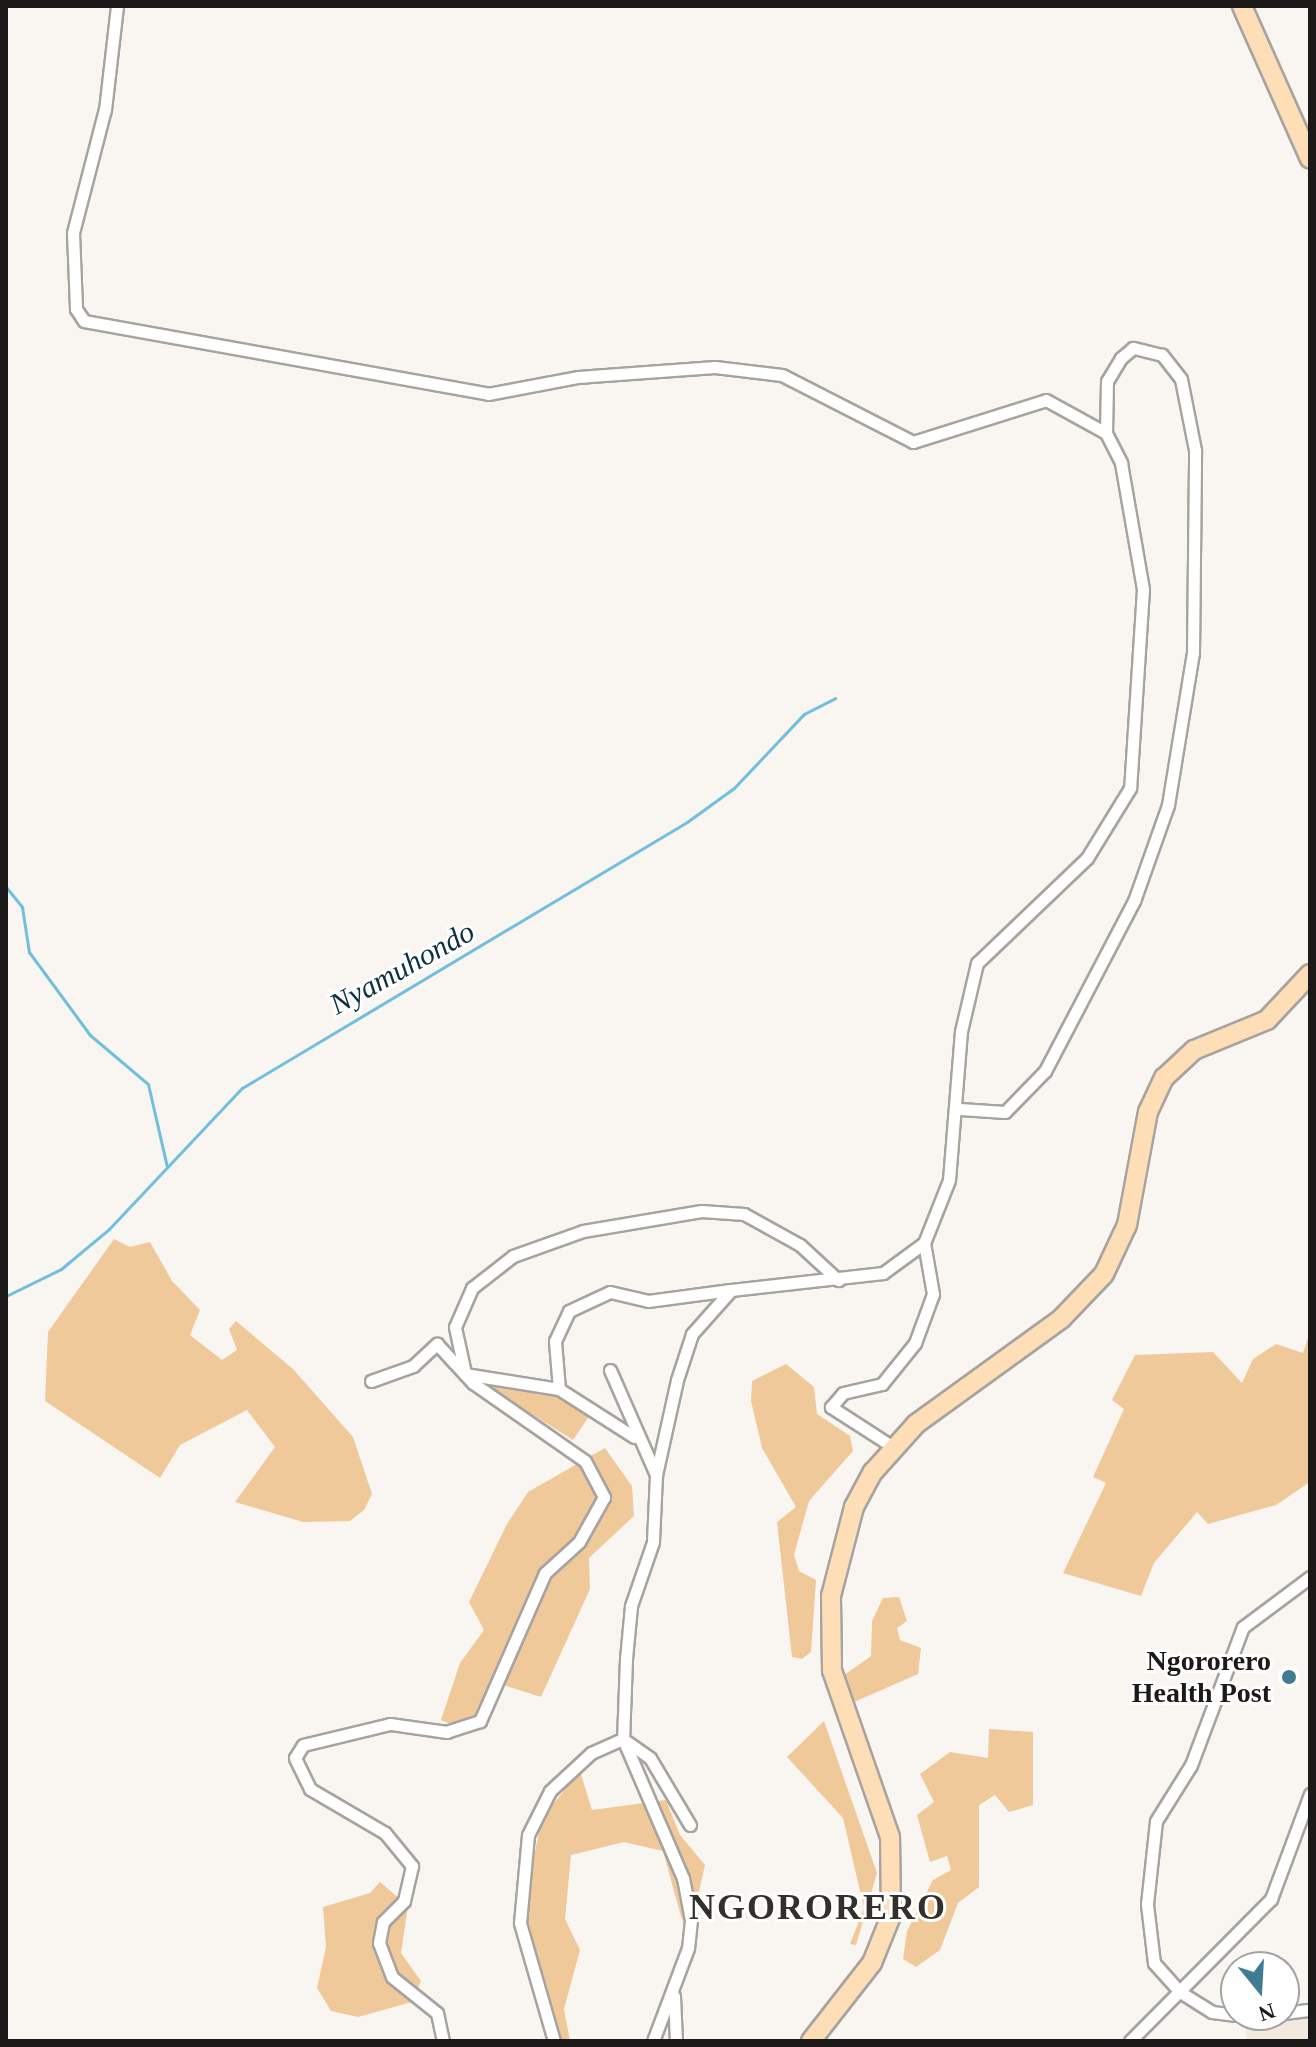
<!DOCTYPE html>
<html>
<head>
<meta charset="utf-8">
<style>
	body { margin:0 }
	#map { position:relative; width:1316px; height:2047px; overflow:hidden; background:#f9f5f0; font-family:"Times New Roman",serif }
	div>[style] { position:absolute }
	.built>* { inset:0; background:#f3e9df }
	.green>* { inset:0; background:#f0c99b }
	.stream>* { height:3px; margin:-1.5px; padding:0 1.5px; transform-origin:1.5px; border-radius:1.5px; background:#71bfdd }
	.roads { filter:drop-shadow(2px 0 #a7a39f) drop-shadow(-2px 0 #a7a39f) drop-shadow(0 2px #a7a39f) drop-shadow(0 -2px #a7a39f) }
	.minor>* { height:11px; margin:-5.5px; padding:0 5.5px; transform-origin:5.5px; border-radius:5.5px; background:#fff }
	.primary>* { height:18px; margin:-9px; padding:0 9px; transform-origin:9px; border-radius:9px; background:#fedeb7 }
	.dots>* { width:22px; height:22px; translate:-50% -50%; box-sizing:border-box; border:4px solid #fff; border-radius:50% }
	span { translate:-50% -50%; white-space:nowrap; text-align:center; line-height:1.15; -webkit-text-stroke:6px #fff; paint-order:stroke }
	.poi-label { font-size:28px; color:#1c1a19; font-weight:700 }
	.right { translate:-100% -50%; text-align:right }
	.water-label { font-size:30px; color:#0c313e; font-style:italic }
	.district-label { font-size:36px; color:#33302c; font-weight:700; letter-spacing:2px }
	.frame { position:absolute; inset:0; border:8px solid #1c1a19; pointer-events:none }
	.north { position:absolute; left:1220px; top:1951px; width:80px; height:80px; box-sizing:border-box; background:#fff; border:2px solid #a4a3a3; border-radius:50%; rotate:162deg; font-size:22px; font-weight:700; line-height:32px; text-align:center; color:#1c1a19 }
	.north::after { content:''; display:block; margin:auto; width:28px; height:36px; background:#407d94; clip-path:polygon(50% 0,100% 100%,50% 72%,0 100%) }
</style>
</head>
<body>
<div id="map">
	<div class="built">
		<div style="clip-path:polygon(1310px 2017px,1310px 2041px,1247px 2041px,1245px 2023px)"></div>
	</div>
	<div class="green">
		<div style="clip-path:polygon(114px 1239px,130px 1247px,150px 1242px,172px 1281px,200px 1310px,190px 1335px,222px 1360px,237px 1350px,229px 1329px,236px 1321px,293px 1369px,353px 1437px,372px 1494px,364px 1510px,350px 1521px,303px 1522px,235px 1502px,275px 1447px,247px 1410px,180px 1445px,160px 1478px,45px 1401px,48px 1332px)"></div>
		<div style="clip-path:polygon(1310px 1332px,1310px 1482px,1276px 1505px,1208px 1524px,1197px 1512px,1154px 1563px,1141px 1596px,1063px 1573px,1106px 1483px,1093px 1477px,1124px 1409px,1112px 1400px,1135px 1355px,1213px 1352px,1242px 1383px,1253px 1359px,1276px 1344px,1303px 1353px)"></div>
		<div style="clip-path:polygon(786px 1364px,814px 1387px,817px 1414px,850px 1436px,853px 1451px,809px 1501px,794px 1555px,799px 1571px,816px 1580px,811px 1652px,802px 1659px,792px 1657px,777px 1522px,796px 1507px,762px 1448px,751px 1401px,752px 1381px)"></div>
		<div style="clip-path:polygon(482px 1383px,544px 1390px,592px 1412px,573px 1440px)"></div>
		<div style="clip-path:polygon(605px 1448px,632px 1486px,634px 1516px,589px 1558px,590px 1589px,541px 1697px,494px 1682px,474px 1717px,453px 1725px,441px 1720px,460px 1663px,484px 1630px,469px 1602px,507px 1524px,528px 1492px)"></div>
		<div style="clip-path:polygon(899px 1597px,907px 1621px,897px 1628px,900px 1640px,921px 1648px,918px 1674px,845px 1706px,840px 1678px,871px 1656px,872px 1621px,883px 1598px)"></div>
		<div style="clip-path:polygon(824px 1721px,877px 1873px,856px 1945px,850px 1944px,864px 1908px,843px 1818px,787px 1757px)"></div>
		<div style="clip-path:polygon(989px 1729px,1033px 1732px,1033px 1805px,1009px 1812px,995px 1795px,979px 1805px,979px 1887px,958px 1903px,940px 1950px,916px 1967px,903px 1959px,907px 1931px,933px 1880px,951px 1870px,947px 1856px,930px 1862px,917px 1815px,934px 1802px,920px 1774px,950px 1752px,988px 1758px)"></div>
		<div style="clip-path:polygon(580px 1771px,592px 1810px,666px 1800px,680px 1835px,705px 1865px,696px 1905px,682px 1920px,663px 1851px,624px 1842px,571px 1855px,565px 1919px,580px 1950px,564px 2009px,570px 2041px,557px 2041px,528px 1940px,526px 1894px,542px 1818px)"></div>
		<div style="clip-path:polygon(380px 1882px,408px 1906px,401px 1953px,421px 1981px,412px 2002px,358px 2017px,331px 2011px,317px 1988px,326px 1947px,323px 1907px,370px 1893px)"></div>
	</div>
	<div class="stream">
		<div style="left:6px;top:887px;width:26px;rotate:51deg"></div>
		<div style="left:22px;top:907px;width:46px;rotate:81.2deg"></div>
		<div style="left:29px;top:952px;width:103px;rotate:53.7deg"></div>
		<div style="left:90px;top:1035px;width:76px;rotate:40.2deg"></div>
		<div style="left:148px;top:1084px;width:85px;rotate:77.1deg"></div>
		<div style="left:6px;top:1296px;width:61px;rotate:-26.1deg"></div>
		<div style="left:61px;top:1269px;width:62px;rotate:-39.8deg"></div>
		<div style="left:109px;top:1229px;width:194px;rotate:-46.7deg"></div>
		<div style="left:242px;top:1088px;width:518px;rotate:-30.87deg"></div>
		<div style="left:687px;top:822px;width:58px;rotate:-35.9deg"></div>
		<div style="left:734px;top:788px;width:102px;rotate:-46.6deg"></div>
		<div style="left:804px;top:714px;width:35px;rotate:-27deg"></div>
	</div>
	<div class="roads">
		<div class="minor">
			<div style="left:117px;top:6px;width:104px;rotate:96.6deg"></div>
			<div style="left:105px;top:109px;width:128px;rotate:104.5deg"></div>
			<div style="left:73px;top:233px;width:76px;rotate:87.7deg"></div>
			<div style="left:76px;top:309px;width:14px;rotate:56deg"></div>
			<div style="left:84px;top:321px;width:411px;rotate:10.2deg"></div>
			<div style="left:488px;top:394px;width:92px;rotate:-10.7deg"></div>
			<div style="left:578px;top:377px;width:137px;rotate:-4.2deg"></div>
			<div style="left:715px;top:367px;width:67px;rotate:6.8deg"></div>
			<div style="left:782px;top:375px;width:147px;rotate:27.1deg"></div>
			<div style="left:913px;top:442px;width:139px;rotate:-17.5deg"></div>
			<div style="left:1046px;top:400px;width:68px;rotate:28.8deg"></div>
			<div style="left:1106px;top:433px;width:34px;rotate:63deg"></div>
			<div style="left:1121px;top:463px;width:128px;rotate:80.1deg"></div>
			<div style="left:1143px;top:589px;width:199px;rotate:93.7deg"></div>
			<div style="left:1130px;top:788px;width:82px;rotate:121.6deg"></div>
			<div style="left:1087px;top:858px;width:152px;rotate:136.3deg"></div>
			<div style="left:977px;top:963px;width:70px;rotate:103.2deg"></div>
			<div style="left:961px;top:1031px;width:149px;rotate:94.6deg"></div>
			<div style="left:949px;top:1180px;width:68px;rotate:111.6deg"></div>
			<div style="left:924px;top:1243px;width:51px;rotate:143.8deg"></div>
			<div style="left:883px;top:1273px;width:153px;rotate:173.6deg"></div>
			<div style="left:731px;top:1290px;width:59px;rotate:131.6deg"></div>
			<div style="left:692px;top:1334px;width:48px;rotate:108.1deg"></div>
			<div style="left:677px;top:1380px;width:97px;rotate:102.5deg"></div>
			<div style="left:656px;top:1475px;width:67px;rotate:92.6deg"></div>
			<div style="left:653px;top:1542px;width:68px;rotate:109deg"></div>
			<div style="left:631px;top:1606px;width:53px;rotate:95.4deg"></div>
			<div style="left:626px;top:1659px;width:80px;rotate:92.1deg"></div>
			<div style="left:623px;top:1739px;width:151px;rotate:66.7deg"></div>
			<div style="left:683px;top:1878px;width:43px;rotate:79.2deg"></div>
			<div style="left:691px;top:1920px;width:28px;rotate:96deg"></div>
			<div style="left:688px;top:1948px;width:99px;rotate:110.6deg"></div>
			<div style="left:960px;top:1109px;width:45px;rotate:3.8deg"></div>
			<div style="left:1005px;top:1112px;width:57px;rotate:-45.7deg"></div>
			<div style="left:1045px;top:1071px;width:192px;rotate:-62.4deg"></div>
			<div style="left:1134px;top:901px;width:102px;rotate:-70.5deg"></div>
			<div style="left:1168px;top:805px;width:154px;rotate:-80.7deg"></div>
			<div style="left:1193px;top:653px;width:203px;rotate:-89.4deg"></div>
			<div style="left:1195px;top:450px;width:72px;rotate:-101.2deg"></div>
			<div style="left:1181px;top:379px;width:31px;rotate:-128deg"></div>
			<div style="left:1162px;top:355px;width:30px;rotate:-166deg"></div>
			<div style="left:1133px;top:348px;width:16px;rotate:140deg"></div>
			<div style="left:1121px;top:358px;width:27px;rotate:121deg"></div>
			<div style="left:1107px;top:381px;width:52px;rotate:91.1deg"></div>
			<div style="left:610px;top:1370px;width:115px;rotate:66.3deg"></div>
			<div style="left:465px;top:1373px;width:47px;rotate:-102.3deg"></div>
			<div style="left:455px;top:1327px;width:43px;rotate:-66.4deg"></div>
			<div style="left:472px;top:1288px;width:52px;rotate:-38deg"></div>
			<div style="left:513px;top:1256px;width:74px;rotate:-19.7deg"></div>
			<div style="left:583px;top:1231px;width:120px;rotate:-9.6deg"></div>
			<div style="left:701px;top:1211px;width:43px;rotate:4deg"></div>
			<div style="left:744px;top:1214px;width:64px;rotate:29deg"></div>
			<div style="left:800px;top:1245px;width:52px;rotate:42.6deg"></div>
			<div style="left:465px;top:1374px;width:95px;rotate:9.1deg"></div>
			<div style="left:559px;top:1389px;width:89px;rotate:32.6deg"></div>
			<div style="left:371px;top:1381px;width:45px;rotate:-19.7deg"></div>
			<div style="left:413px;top:1366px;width:33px;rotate:-43deg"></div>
			<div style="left:437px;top:1344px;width:53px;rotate:47.3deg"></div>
			<div style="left:473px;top:1383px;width:136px;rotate:34.9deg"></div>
			<div style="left:585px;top:1461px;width:41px;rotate:62.2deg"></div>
			<div style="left:604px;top:1497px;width:51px;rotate:119.1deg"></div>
			<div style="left:579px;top:1542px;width:46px;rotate:137.6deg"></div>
			<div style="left:545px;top:1573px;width:162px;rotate:113.7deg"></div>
			<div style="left:480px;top:1721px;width:35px;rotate:162deg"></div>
			<div style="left:447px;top:1732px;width:58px;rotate:-172deg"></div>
			<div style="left:390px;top:1724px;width:89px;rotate:166.4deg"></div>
			<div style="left:303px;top:1745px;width:15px;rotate:122deg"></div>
			<div style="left:295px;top:1758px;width:34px;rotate:64deg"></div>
			<div style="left:310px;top:1789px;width:87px;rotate:30.4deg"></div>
			<div style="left:385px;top:1833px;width:43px;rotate:50.7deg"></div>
			<div style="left:412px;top:1866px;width:36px;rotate:103deg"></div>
			<div style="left:404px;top:1901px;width:30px;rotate:135deg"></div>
			<div style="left:383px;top:1922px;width:21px;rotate:101deg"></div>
			<div style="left:379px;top:1943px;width:36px;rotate:69deg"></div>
			<div style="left:392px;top:1977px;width:58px;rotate:38.7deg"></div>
			<div style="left:437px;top:2013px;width:29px;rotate:78deg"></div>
			<div style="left:559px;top:1389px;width:48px;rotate:-94.8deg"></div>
			<div style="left:555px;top:1341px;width:33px;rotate:-65deg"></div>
			<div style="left:569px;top:1311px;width:45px;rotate:-24.9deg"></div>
			<div style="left:610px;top:1292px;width:39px;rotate:13deg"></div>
			<div style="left:648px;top:1301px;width:83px;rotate:-7.6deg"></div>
			<div style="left:893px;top:1447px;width:74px;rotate:-147.2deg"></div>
			<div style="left:831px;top:1407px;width:18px;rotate:-49deg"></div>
			<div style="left:843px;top:1393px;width:40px;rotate:-13deg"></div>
			<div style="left:882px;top:1384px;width:53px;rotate:-51.2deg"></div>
			<div style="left:915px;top:1343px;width:52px;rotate:-69.8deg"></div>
			<div style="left:933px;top:1294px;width:52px;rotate:-100deg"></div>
			<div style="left:674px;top:1996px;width:45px;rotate:87.5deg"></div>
			<div style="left:1284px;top:2013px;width:26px;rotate:-7deg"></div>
			<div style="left:1236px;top:2015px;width:24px;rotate:-173deg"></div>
			<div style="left:1212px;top:2012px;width:36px;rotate:-148deg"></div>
			<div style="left:1181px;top:1993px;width:40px;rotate:-132deg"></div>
			<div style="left:1154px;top:1963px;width:59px;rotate:-96.8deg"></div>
			<div style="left:1147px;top:1904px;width:83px;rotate:-83.8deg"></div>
			<div style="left:1156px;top:1821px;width:66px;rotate:-58deg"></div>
			<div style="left:1191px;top:1765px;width:147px;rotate:-69.4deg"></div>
			<div style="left:1243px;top:1627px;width:84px;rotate:-36.7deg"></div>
			<div style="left:554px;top:2041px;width:123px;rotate:-106.1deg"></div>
			<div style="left:520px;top:1923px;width:88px;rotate:-84.8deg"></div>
			<div style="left:528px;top:1835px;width:49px;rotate:-63.4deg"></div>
			<div style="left:550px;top:1791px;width:56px;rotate:-42.8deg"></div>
			<div style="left:591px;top:1753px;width:35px;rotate:-24deg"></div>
			<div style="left:623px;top:1739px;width:33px;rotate:35deg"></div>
			<div style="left:650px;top:1758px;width:78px;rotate:59.2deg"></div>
			<div style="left:1130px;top:2041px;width:200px;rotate:-45.2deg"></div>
			<div style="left:1271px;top:1899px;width:112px;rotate:-69.6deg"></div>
		</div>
		<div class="primary">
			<div style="left:1242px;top:6px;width:167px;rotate:66deg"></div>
			<div style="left:811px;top:2041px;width:99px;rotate:-52deg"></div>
			<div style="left:872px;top:1963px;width:51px;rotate:-68deg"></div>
			<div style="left:891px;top:1916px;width:79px;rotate:-90.7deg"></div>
			<div style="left:890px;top:1837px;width:177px;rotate:-109.2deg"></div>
			<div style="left:832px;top:1670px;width:74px;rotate:-90.8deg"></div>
			<div style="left:831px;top:1596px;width:92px;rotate:-75.5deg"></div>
			<div style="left:854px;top:1507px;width:40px;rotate:-62deg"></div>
			<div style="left:873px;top:1472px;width:64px;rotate:-48.1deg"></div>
			<div style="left:916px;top:1424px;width:179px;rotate:-35.9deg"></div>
			<div style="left:1061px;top:1319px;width:62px;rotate:-46.3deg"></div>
			<div style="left:1104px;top:1274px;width:54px;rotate:-64.9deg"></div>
			<div style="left:1127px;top:1225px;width:115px;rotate:-79.5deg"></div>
			<div style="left:1148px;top:1112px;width:38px;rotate:-65deg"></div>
			<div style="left:1164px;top:1078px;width:41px;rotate:-43deg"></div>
			<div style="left:1194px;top:1050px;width:79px;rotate:-22.3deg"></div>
			<div style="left:1267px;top:1020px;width:63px;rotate:-46.9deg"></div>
		</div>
	</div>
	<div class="dots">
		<div style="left:1289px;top:1677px;background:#407d94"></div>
	</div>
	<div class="poi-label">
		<span class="right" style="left:1271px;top:1677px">Ngororero<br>Health Post</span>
	</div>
	<div class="water-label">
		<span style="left:402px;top:968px;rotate:-29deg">Nyamuhondo</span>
	</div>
	<div class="district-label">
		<span style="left:818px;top:1908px">NGORORERO</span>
	</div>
	<div class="frame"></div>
	<div class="north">N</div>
</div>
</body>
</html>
